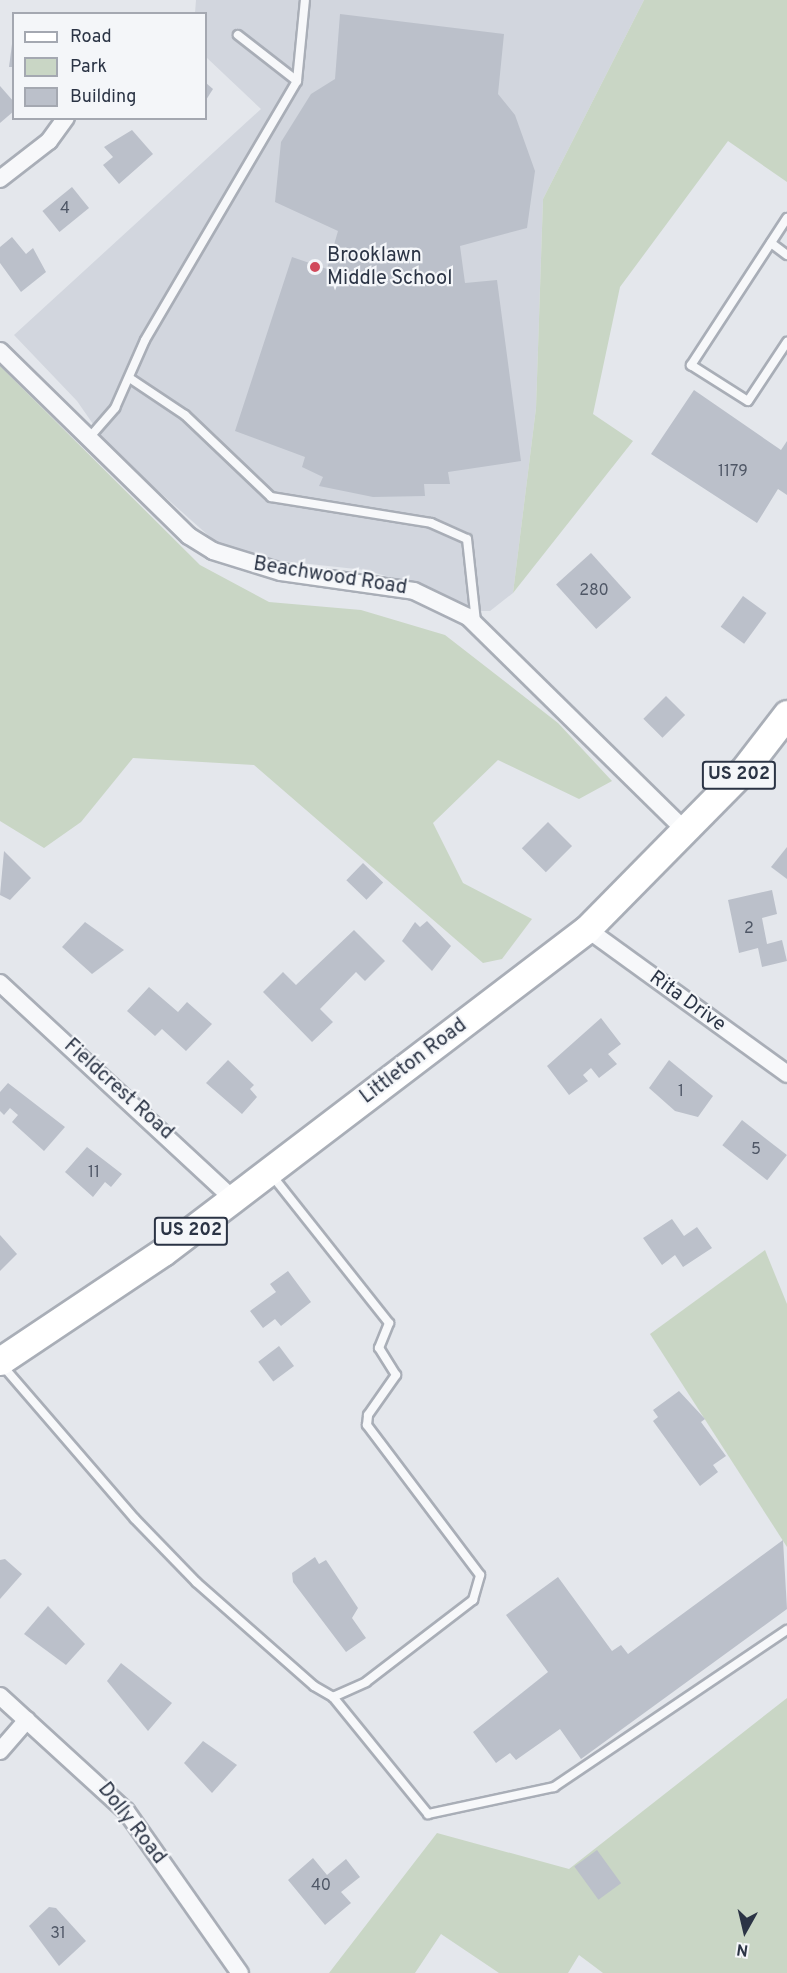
<!DOCTYPE html>
<html>
<head>
<meta charset="utf-8">
<style>
	body { margin:0 }
	#map { position:relative; width:787px; height:1973px; overflow:hidden; background:#e4e7ec; font-family:Overpass,sans-serif }
	div>[style] { position:absolute }
	.built>* { inset:0; background:#d2d6de }
	.green>* { inset:0; background:#c9d6c5 }
	.building>* { inset:0; background:#bbc0ca; transform-origin:0 0 }
	.roads { filter:drop-shadow(2px 0 #a9aeb7) drop-shadow(-2px 0 #a9aeb7) drop-shadow(0 2px #a9aeb7) drop-shadow(0 -2px #a9aeb7) }
	.service>* { height:8px; margin:-4px; padding:0 4px; transform-origin:4px; border-radius:4px; background:#f7f8fa }
	.minor>* { height:16px; margin:-8px; padding:0 8px; transform-origin:8px; border-radius:8px; background:#f7f8fa }
	.primary>* { height:27px; margin:-13.5px; padding:0 13.5px; transform-origin:13.5px; border-radius:13.5px; background:#fff }
	.dots>* { width:16px; height:16px; translate:-50% -50%; box-sizing:border-box; border:3px solid #f4f6f9; border-radius:50% }
	span { translate:-50% -50%; white-space:nowrap; text-align:center; line-height:1.15; -webkit-text-stroke:4.5px #f4f6f9; paint-order:stroke }
	.number-label { font-size:16px; color:#4f5766 }
	.number-label span { -webkit-text-stroke-width:0 }
	.shield-label span { padding:2px 4px; background:#f4f6f9; border:2px solid; border-radius:4px; -webkit-text-stroke-width:0 }
	.shield-label { font-size:18px; color:#2b3445; font-weight:700 }
	.poi-label { font-size:20px; color:#2b3445 }
	.left { translate:0 -50%; text-align:left }
	.street-label { font-size:20px; color:#2b3445 }
	.legend { position:absolute; left:12px; top:12px; width:195px; height:108px; box-sizing:border-box; background:#f4f6f9; border:2px solid #a4a8b1; margin:0; padding:8px 10px; list-style:none; font-size:18px; color:#2b3445 }
	.legend li { display:flex; align-items:center; gap:12px; height:30px }
	.legend b { width:30px; border:2px solid #a4a8b1 }
	.north { position:absolute; left:715px; top:1901px; width:60px; height:60px; -webkit-text-stroke:4px #f4f6f9; paint-order:stroke; rotate:188deg; font-size:16px; font-weight:700; line-height:24px; text-align:center; color:#2b3445 }
	.north::after { content:''; display:block; margin:auto; width:21px; height:27px; background:#2b3445; clip-path:polygon(50% 0,100% 100%,50% 72%,0 100%) }
</style>
</head>
<body>
<div id="map">
	<div class="built">
		<div style="clip-path:polygon(196px 0,644px 0,543px 199px,536px 408px,513px 593px,490px 611px,475px 611px,421px 586px,365px 570px,253px 558px,219px 545px,109px 447px,77px 401px,14px 335px,261px 109px,206px 57px,206px 14px,195px 13px)"></div>
	</div>
	<div class="green">
		<div style="clip-path:polygon(644px 0,787px 0,787px 182px,728px 141px,620px 287px,593px 414px,633px 441px,513px 593px,536px 408px,543px 199px)"></div>
		<div style="clip-path:polygon(0 366px,200px 565px,269px 602px,361px 610px,445px 635px,558px 723px,612px 781px,579px 799px,498px 760px,433px 823px,463px 883px,532px 919px,502px 959px,483px 963px,254px 765px,133px 758px,81px 822px,44px 848px,0 821px)"></div>
		<div style="clip-path:polygon(765px 1250px,787px 1304px,787px 1547px,650px 1334px)"></div>
		<div style="clip-path:polygon(787px 1698px,787px 1973px,603px 1973px,579px 1955px,568px 1973px,499px 1973px,441px 1934px,415px 1973px,329px 1973px,437px 1833px,569px 1869px)"></div>
	</div>
	<div class="building">
		<div style="clip-path:polygon(340px 14px,504px 34px,498px 94px,515px 115px,535px 171px,527px 228px,460px 246px,465px 283px,497px 280px,521px 461px,448px 472px,450px 484px,424px 484px,425px 496px,373px 497px,319px 486px,323px 477px,302px 467px,305px 457px,235px 431px,292px 257px,327px 269px,338px 231px,275px 202px,281px 142px,311px 94px,335px 79px)"></div>
		<div style="clip-path:polygon(14px 29px,14px 67px,9px 67px)"></div>
		<div style="clip-path:polygon(206px 83px,213px 89px,206px 100px)"></div>
		<div style="clip-path:polygon(0 86px,14px 102px,14px 111px,0 123px)"></div>
		<div style="clip-path:polygon(132px 130px,153px 154px,119px 184px,103px 165px,113px 157px,104px 147px)"></div>
		<div style="left:72px;top:187px;width:27px;height:38px;rotate:51deg"></div>
		<div style="clip-path:polygon(12px 237px,26px 254px,33px 248px,46px 272px,21px 292px,0 263px,0 247px)"></div>
		<div style="clip-path:polygon(694px 390px,781px 450px,787px 441px,787px 495px,778px 489px,757px 523px,651px 454px)"></div>
		<div style="left:591px;top:553px;width:60px;height:47px;rotate:48deg"></div>
		<div style="left:743px;top:596px;width:29px;height:38px;rotate:36deg"></div>
		<div style="left:666px;top:696px;width:27px;height:32px;rotate:45deg"></div>
		<div style="left:548px;top:822px;width:34px;height:37px;rotate:45deg"></div>
		<div style="clip-path:polygon(787px 847px,787px 879px,771px 867px)"></div>
		<div style="clip-path:polygon(4px 851px,31px 878px,10px 900px,0 895px)"></div>
		<div style="left:363px;top:863px;width:28px;height:24px;rotate:44deg"></div>
		<div style="clip-path:polygon(772px 890px,777px 914px,762px 918px,767px 944px,782px 940px,787px 961px,762px 967px,758px 948px,739px 953px,728px 900px)"></div>
		<div style="clip-path:polygon(427px 921px,451px 946px,432px 971px,402px 941px,415px 922px,420px 927px)"></div>
		<div style="clip-path:polygon(85px 922px,124px 950px,92px 974px,62px 947px)"></div>
		<div style="clip-path:polygon(354px 930px,385px 961px,365px 981px,356px 972px,320px 1009px,333px 1022px,312px 1042px,263px 992px,283px 972px,296px 985px)"></div>
		<div style="clip-path:polygon(149px 987px,178px 1012px,187px 1002px,212px 1024px,186px 1051px,162px 1029px,155px 1036px,127px 1011px)"></div>
		<div style="clip-path:polygon(601px 1018px,621px 1044px,608px 1054px,617px 1064px,599px 1078px,591px 1068px,583px 1075px,588px 1081px,569px 1095px,547px 1066px)"></div>
		<div style="clip-path:polygon(228px 1060px,254px 1085px,250px 1089px,257px 1097px,242px 1114px,206px 1083px)"></div>
		<div style="clip-path:polygon(669px 1060px,713px 1096px,698px 1117px,675px 1111px,649px 1088px)"></div>
		<div style="clip-path:polygon(8px 1083px,65px 1127px,44px 1151px,12px 1122px,18px 1115px,10px 1108px,4px 1115px,0 1111px,0 1092px)"></div>
		<div style="left:742px;top:1120px;width:57px;height:32px;rotate:38deg"></div>
		<div style="clip-path:polygon(87px 1147px,122px 1174px,111px 1187px,105px 1182px,93px 1197px,65px 1172px)"></div>
		<div style="clip-path:polygon(672px 1219px,684px 1236px,697px 1227px,712px 1248px,683px 1267px,675px 1255px,662px 1265px,643px 1238px)"></div>
		<div style="clip-path:polygon(0 1235px,17px 1254px,0 1271px)"></div>
		<div style="clip-path:polygon(288px 1271px,311px 1302px,281px 1326px,275px 1319px,263px 1328px,250px 1311px,276px 1292px,270px 1284px)"></div>
		<div style="left:279px;top:1346px;width:25px;height:26px;rotate:53deg"></div>
		<div style="clip-path:polygon(679px 1391px,705px 1419px,701px 1422px,726px 1456px,713px 1465px,718px 1472px,700px 1486px,653px 1421px,658px 1417px,653px 1410px)"></div>
		<div style="clip-path:polygon(783px 1540px,787px 1609px,581px 1759px,560px 1729px,516px 1760px,510px 1753px,496px 1763px,473px 1732px,548px 1672px,506px 1615px,558px 1577px,612px 1651px,621px 1645px,628px 1654px)"></div>
		<div style="clip-path:polygon(315px 1557px,319px 1564px,326px 1560px,358px 1608px,352px 1618px,366px 1638px,346px 1652px,293px 1582px,292px 1573px)"></div>
		<div style="clip-path:polygon(5px 1559px,22px 1574px,0 1599px,0 1560px)"></div>
		<div style="clip-path:polygon(48px 1606px,85px 1644px,66px 1665px,24px 1634px)"></div>
		<div style="clip-path:polygon(121px 1663px,172px 1703px,148px 1731px,107px 1681px)"></div>
		<div style="clip-path:polygon(203px 1741px,237px 1765px,212px 1793px,184px 1763px)"></div>
		<div style="left:597px;top:1850px;width:41px;height:28px;rotate:54deg"></div>
		<div style="clip-path:polygon(313px 1858px,327px 1875px,346px 1859px,360px 1877px,341px 1892px,351px 1903px,325px 1925px,288px 1880px)"></div>
		<div style="clip-path:polygon(49px 1907px,56px 1908px,86px 1941px,59px 1966px,29px 1926px)"></div>
	</div>
	<div class="roads">
		<div class="service">
			<div style="left:297px;top:81px;width:81px;rotate:-84.4deg"></div>
			<div style="left:787px;top:218px;width:176px;rotate:123.1deg"></div>
			<div style="left:691px;top:365px;width:67px;rotate:32.3deg"></div>
			<div style="left:748px;top:401px;width:71px;rotate:-56.5deg"></div>
			<div style="left:771px;top:243px;width:20px;rotate:37deg"></div>
			<div style="left:131px;top:379px;width:65px;rotate:33.7deg"></div>
			<div style="left:185px;top:415px;width:119px;rotate:43.6deg"></div>
			<div style="left:271px;top:497px;width:162px;rotate:9.2deg"></div>
			<div style="left:431px;top:523px;width:39px;rotate:24deg"></div>
			<div style="left:467px;top:539px;width:83px;rotate:83.8deg"></div>
			<div style="left:89px;top:438px;width:40px;rotate:-49deg"></div>
			<div style="left:115px;top:408px;width:74px;rotate:-66.2deg"></div>
			<div style="left:145px;top:340px;width:300px;rotate:-59.6deg"></div>
			<div style="left:297px;top:81px;width:75px;rotate:-142.1deg"></div>
			<div style="left:2px;top:1365px;width:203px;rotate:49.2deg"></div>
			<div style="left:135px;top:1519px;width:88px;rotate:45.9deg"></div>
			<div style="left:196px;top:1582px;width:157px;rotate:41.4deg"></div>
			<div style="left:314px;top:1686px;width:22px;rotate:30deg"></div>
			<div style="left:333px;top:1697px;width:36px;rotate:-24deg"></div>
			<div style="left:366px;top:1682px;width:135px;rotate:-37.5deg"></div>
			<div style="left:473px;top:1600px;width:26px;rotate:-74deg"></div>
			<div style="left:480px;top:1575px;width:188px;rotate:-127deg"></div>
			<div style="left:367px;top:1425px;width:10px;rotate:-84deg"></div>
			<div style="left:368px;top:1415px;width:49px;rotate:-55deg"></div>
			<div style="left:396px;top:1375px;width:32px;rotate:-122deg"></div>
			<div style="left:379px;top:1348px;width:27px;rotate:-68deg"></div>
			<div style="left:389px;top:1323px;width:190px;rotate:-128.4deg"></div>
			<div style="left:333px;top:1697px;width:151px;rotate:50.9deg"></div>
			<div style="left:428px;top:1814px;width:129px;rotate:-12.1deg"></div>
			<div style="left:554px;top:1787px;width:281px;rotate:-34deg"></div>
		</div>
		<div class="minor">
			<div style="left:0;top:179px;width:62px;rotate:-37.8deg"></div>
			<div style="left:49px;top:141px;width:29px;rotate:-54deg"></div>
			<div style="left:0;top:351px;width:264px;rotate:44.4deg"></div>
			<div style="left:189px;top:536px;width:28px;rotate:32deg"></div>
			<div style="left:213px;top:551px;width:71px;rotate:17.2deg"></div>
			<div style="left:281px;top:572px;width:134px;rotate:8.1deg"></div>
			<div style="left:414px;top:591px;width:60px;rotate:25.7deg"></div>
			<div style="left:468px;top:617px;width:304px;rotate:44.5deg"></div>
			<div style="left:587px;top:929px;width:247px;rotate:35.9deg"></div>
			<div style="left:0;top:983px;width:318px;rotate:42.8deg"></div>
			<div style="left:0;top:1696px;width:171px;rotate:42.4deg"></div>
			<div style="left:126px;top:1811px;width:198px;rotate:54.9deg"></div>
			<div style="left:0;top:1751px;width:41px;rotate:-48.9deg"></div>
		</div>
		<div class="primary">
			<div style="left:0;top:1361px;width:196px;rotate:-33.8deg"></div>
			<div style="left:163px;top:1252px;width:533px;rotate:-37.3deg"></div>
			<div style="left:587px;top:929px;width:222px;rotate:-45.4deg"></div>
			<div style="left:743px;top:771px;width:72px;rotate:-52.3deg"></div>
		</div>
	</div>
	<div class="dots">
		<div style="left:315px;top:267px;background:#d1495b"></div>
	</div>
	<div class="number-label">
		<span style="left:65px;top:209px">4</span>
		<span style="left:733px;top:472px">1179</span>
		<span style="left:594px;top:591px">280</span>
		<span style="left:749px;top:929px">2</span>
		<span style="left:681px;top:1092px">1</span>
		<span style="left:756px;top:1150px">5</span>
		<span style="left:94px;top:1173px">11</span>
		<span style="left:321px;top:1886px">40</span>
		<span style="left:58px;top:1934px">31</span>
	</div>
	<div class="shield-label">
		<span style="left:739px;top:775px">US 202</span>
		<span style="left:191px;top:1231px">US 202</span>
	</div>
	<div class="poi-label">
		<span class="left" style="left:327px;top:268px">Brooklawn<br>Middle School</span>
	</div>
	<div class="street-label">
		<span style="left:330px;top:577px;rotate:9deg">Beachwood Road</span>
		<span style="left:687px;top:1002px;rotate:36deg">Rita Drive</span>
		<span style="left:414px;top:1062px;rotate:-37deg">Littleton Road</span>
		<span style="left:118px;top:1090px;rotate:42deg">Fieldcrest Road</span>
		<span style="left:131px;top:1824px;rotate:52deg">Dolly Road</span>
	</div>
	<ul class="legend">
	<li><b style="height:8px;background:#fff"></b>Road</li>
	<li><b style="height:16px;background:#c9d6c5"></b>Park</li>
	<li><b style="height:16px;background:#bbc0ca"></b>Building</li>
	</ul>
	<div class="north">N</div>
</div>
</body>
</html>
